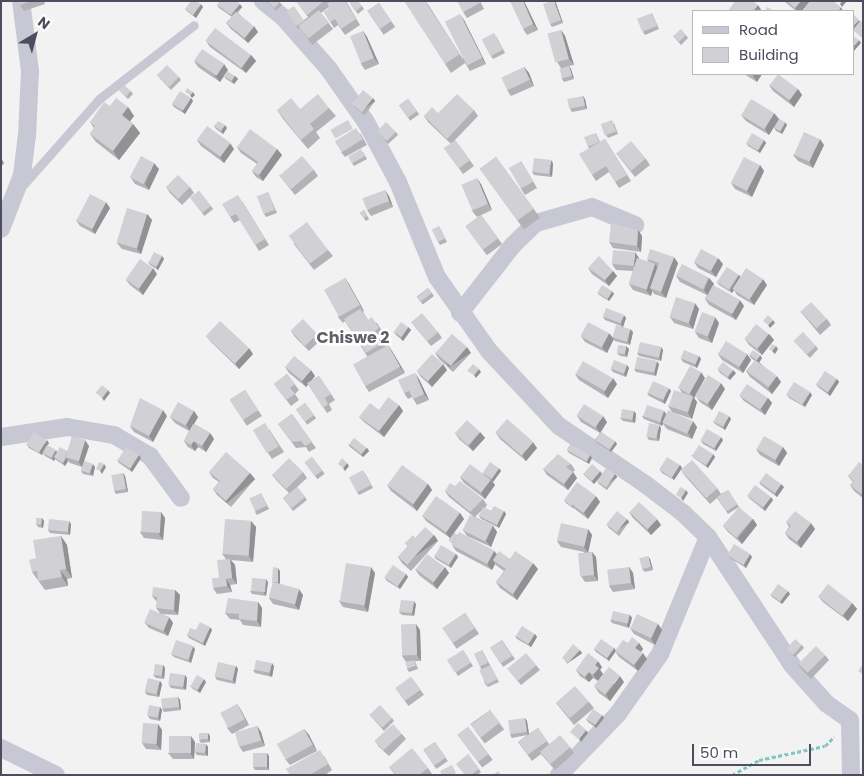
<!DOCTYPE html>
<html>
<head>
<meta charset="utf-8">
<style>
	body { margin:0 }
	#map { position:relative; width:864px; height:776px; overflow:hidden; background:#f3f2f2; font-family:Poppins,sans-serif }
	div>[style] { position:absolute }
	.path>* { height:3px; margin-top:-1.5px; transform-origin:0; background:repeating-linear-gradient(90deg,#83c5c1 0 4px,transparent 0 6.5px) }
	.lane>* { height:9px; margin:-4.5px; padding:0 4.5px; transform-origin:4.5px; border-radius:4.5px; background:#c7c8d4 }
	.street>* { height:18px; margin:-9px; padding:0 9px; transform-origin:9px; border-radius:9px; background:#c7c8d4 }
	.wall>* { inset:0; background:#b3b3b7; transform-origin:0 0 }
	.shaded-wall>* { inset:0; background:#929295; transform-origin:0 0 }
	.building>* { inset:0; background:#d0d0d5; transform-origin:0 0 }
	span { translate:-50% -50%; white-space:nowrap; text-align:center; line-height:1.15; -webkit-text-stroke:5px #fff; paint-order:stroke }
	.quarter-label { font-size:16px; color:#5f5f65; font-weight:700 }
	.frame { position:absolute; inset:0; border:2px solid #4c4d5d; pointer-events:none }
	.legend { position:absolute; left:692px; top:10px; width:162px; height:65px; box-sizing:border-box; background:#fff; border:1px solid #b7b8be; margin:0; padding:6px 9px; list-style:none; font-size:15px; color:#4c4d5d }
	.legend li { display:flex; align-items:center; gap:10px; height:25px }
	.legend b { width:25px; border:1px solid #b7b8be }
	.north { position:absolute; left:10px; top:10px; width:50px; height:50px; -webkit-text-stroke:4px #fff; paint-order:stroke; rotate:37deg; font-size:14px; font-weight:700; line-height:20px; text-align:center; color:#4c4d5d }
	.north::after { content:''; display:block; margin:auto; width:18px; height:22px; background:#4c4d5d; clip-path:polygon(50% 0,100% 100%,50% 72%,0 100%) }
	.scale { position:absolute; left:692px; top:744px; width:119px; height:22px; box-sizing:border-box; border:2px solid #4c4d5d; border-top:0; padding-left:6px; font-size:15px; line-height:18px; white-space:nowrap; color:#4c4d5d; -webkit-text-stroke:4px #fff; paint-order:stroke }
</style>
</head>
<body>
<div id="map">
	<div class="path">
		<div style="left:732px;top:775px;width:31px;rotate:-29deg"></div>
		<div style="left:759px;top:760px;width:67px;rotate:-12deg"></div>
		<div style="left:825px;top:746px;width:13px;rotate:-45deg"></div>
	</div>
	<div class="lane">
		<div style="left:23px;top:185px;width:115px;rotate:-48.5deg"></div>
		<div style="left:99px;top:99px;width:120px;rotate:-37.9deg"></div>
	</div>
	<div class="street">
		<div style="left:263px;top:1px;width:26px;rotate:39deg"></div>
		<div style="left:283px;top:17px;width:68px;rotate:48.6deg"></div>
		<div style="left:328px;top:68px;width:66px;rotate:54.9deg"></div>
		<div style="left:366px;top:122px;width:68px;rotate:61.9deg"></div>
		<div style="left:398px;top:182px;width:103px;rotate:67.7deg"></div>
		<div style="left:437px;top:277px;width:90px;rotate:54.9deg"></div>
		<div style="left:489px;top:351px;width:103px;rotate:47deg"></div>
		<div style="left:559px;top:426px;width:104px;rotate:34deg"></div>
		<div style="left:645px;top:484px;width:48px;rotate:37.3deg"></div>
		<div style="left:683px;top:513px;width:35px;rotate:44deg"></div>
		<div style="left:708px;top:537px;width:153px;rotate:56.7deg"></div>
		<div style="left:792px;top:665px;width:52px;rotate:48.1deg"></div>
		<div style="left:827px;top:704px;width:28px;rotate:35deg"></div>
		<div style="left:850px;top:720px;width:55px;rotate:89deg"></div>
		<div style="left:1px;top:229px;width:58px;rotate:-68.7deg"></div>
		<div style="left:22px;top:175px;width:38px;rotate:-83deg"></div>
		<div style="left:27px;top:137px;width:66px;rotate:-87.4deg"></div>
		<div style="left:30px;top:71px;width:71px;rotate:-97.3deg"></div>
		<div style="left:460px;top:313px;width:86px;rotate:-52.1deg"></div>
		<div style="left:513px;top:245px;width:32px;rotate:-44deg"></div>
		<div style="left:536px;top:223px;width:58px;rotate:-15.9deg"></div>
		<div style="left:592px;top:207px;width:47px;rotate:22.7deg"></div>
		<div style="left:1px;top:437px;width:67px;rotate:-8.6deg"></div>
		<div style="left:67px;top:427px;width:48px;rotate:9.7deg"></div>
		<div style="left:114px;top:435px;width:42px;rotate:30.3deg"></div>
		<div style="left:150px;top:456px;width:52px;rotate:53.6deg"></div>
		<div style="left:1px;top:748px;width:61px;rotate:26.1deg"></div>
		<div style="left:559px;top:775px;width:83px;rotate:-46deg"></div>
		<div style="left:617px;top:715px;width:75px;rotate:-54.8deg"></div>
		<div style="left:660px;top:654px;width:126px;rotate:-67.7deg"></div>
	</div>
	<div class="wall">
		<div style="clip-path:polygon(19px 1px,44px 1px,45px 4px,24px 11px,20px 5px)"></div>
		<div style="clip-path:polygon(267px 1px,279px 1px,282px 5px,276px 11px)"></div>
		<div style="clip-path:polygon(296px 1px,346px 1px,360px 25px,345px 35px,338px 25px,334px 28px,324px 12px,330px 8px,329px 7px,321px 13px,333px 29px,312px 45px,300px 28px,298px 29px,296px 26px,308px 17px)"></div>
		<div style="clip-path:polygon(426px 1px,463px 59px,464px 20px,486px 64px,470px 71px,465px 63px,451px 73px,445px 64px)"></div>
		<div style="clip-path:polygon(480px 1px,484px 9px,467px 18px,463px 12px)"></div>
		<div style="clip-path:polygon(524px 1px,538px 30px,527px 35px,523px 29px)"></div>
		<div style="clip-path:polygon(555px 1px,556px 3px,563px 23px,552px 27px,550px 24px)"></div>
		<div style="clip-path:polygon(784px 1px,810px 1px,802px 11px,796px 11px)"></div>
		<div style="left:379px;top:3px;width:29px;height:14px;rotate:56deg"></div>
		<div style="clip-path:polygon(217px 5px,242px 7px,238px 13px,258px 32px,248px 43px,231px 29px,226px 23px,232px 17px,219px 8px)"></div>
		<div style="clip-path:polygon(351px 5px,362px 6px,364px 9px,358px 14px)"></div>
		<div style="clip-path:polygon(203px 7px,196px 18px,188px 12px,185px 9px)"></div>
		<div style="clip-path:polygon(652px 13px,659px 29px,645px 35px,643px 32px)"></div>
		<div style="clip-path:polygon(561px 30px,565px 36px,574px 65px,569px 66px,571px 69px,574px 79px,564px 82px,562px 79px,561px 68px,557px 62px)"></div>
		<div style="clip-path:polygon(363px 31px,367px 37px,379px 64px,365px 70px,361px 64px)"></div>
		<div style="clip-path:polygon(686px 35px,688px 38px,681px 45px,673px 36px)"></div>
		<div style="clip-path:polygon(496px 36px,505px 53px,493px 59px,491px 56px)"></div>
		<div style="clip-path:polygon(206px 41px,251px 55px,256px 61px,246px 73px,210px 47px)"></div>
		<div style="clip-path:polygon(194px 61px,228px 70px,220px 82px,198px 67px)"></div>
		<div style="clip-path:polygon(524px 67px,529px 73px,534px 86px,511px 96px,507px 90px)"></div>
		<div style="clip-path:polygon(744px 74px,762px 74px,757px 82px)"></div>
		<div style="clip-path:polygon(157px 75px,179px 77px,181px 80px,171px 90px)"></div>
		<div style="clip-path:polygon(224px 76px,235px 76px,238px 79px,234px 84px,226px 79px)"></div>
		<div style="clip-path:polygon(769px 85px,798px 89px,802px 95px,794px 107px,773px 91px)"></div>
		<div style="clip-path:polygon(119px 90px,131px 91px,133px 94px,128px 99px)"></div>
		<div style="clip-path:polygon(583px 96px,585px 99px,587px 109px,572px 112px,570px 109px)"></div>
		<div style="clip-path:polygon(191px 98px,193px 101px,185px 114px,174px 107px,172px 104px)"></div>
		<div style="left:408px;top:99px;width:19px;height:11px;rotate:54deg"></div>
		<div style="clip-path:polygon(375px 101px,365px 115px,355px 108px,353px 105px)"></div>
		<div style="clip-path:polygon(110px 106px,128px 107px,134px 116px,130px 121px,133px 124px,140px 133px,119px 160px,96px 142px,90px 134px,94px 128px,90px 122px)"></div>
		<div style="clip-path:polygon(329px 108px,336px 116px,316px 132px,320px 138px,308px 149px,283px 119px,277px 110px)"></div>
		<div style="clip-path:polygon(474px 110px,478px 116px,455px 140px,474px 166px,463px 174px,444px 148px,451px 144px,428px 122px,424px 116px,438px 113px)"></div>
		<div style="clip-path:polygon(741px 115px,779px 119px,787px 125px,782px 134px,776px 131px,774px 128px,778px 120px,769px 135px,746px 121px)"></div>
		<div style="clip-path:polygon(614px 123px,618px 134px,608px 138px,606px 135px)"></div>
		<div style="clip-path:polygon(214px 126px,227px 128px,223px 134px,216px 129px)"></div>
		<div style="clip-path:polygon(377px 131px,396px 132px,398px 135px,388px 144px)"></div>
		<div style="clip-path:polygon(360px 133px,367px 145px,345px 157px,341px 152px)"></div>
		<div style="clip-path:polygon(596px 133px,600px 142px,605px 139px,631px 181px,619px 188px,609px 172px,596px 181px,592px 175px,589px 148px,588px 147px)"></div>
		<div style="clip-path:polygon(197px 140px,234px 149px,224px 163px,201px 146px)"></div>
		<div style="clip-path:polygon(764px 140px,766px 143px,760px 153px,748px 146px,746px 143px)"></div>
		<div style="clip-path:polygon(824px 145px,813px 168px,798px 161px,793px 155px)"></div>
		<div style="clip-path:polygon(237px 147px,277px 149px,282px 155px,263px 181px,256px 177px,252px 171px,257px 164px,241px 153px)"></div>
		<div style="clip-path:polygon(363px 152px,367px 159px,354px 166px,352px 163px)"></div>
		<div style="clip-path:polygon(616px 153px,646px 159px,650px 165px,635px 177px)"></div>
		<div style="left:496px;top:157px;width:75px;height:20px;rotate:54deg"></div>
		<div style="clip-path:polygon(521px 161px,537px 188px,525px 195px,521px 189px)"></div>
		<div style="clip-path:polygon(553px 163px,552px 177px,534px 175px,532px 172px)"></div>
		<div style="clip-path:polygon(760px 165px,764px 171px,752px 197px,735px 189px,731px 183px)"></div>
		<div style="clip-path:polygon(159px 169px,149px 190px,135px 184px,131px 178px)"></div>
		<div style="clip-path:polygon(314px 170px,318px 176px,295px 195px,279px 175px)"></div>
		<div style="clip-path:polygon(481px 184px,492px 210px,477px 217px,472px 211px)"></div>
		<div style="clip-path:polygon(166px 187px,190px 187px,194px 193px,182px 205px,170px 193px)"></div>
		<div style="left:199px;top:191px;width:23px;height:11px;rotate:52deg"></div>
		<div style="clip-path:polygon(268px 192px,277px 213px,266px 217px,264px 214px)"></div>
		<div style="clip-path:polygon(389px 196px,393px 207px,371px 216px,367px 210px)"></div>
		<div style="clip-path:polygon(242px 201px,269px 245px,259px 251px,240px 220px,234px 223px,230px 217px)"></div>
		<div style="clip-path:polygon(110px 208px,95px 234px,80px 226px,76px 220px)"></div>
		<div style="clip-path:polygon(364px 210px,369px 219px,366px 221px,360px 213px)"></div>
		<div style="clip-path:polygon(147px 214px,152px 220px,141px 254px,122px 249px,117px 243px)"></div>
		<div style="left:481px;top:215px;width:36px;height:19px;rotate:54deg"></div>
		<div style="clip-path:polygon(439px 226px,447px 242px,440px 245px,438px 242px)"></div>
		<div style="clip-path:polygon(638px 230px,642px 236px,641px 252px,613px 248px,609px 242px)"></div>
		<div style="clip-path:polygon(293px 243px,328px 250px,333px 256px,314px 270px)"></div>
		<div style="clip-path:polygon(162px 256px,164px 259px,158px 270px,150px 265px,148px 262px)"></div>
		<div style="clip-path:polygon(639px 258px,639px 259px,649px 262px,647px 259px,678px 263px,666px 298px,654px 294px,652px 291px,651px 296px,633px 290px,629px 284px,633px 271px,616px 270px,612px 264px)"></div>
		<div style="clip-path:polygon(694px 262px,723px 264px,716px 277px,698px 268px)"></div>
		<div style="clip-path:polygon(588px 268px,613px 271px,617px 276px,609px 286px,592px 274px)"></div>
		<div style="clip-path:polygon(157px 274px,143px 295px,130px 285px,126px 280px)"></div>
		<div style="clip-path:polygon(739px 275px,741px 277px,767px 285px,754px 305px,737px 295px,734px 290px,732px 293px,719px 285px,717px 282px)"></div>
		<div style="clip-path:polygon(676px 276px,709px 278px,714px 284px,712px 287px,744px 306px,736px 320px,709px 305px,705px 299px,707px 295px,680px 282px)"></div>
		<div style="clip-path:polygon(345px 278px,349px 284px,364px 311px,363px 312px,368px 320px,377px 323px,384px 334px,379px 337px,385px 346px,388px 345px,392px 351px,405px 373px,369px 392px,365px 386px,367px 356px,345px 321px,343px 323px,338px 317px)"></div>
		<div style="left:428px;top:288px;width:10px;height:14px;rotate:53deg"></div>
		<div style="clip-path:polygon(597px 292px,614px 294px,609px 301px,599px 295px)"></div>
		<div style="clip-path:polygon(699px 309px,693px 329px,674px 323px,670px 317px)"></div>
		<div style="clip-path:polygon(800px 311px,827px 319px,831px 325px,820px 335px)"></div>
		<div style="clip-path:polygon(603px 317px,626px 318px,623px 327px,633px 332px,630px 345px,615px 341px,613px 339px,607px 353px,585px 342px,581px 336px,613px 338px,621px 326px,605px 320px)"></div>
		<div style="clip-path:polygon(411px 322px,438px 332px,442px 338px,431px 346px)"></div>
		<div style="clip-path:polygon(719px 323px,712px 343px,699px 338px,695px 332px)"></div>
		<div style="clip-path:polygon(408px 327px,411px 330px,403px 341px,396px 335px,394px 332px)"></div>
		<div style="clip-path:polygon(291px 331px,317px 334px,321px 340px,309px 351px,295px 337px)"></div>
		<div style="clip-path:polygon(769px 334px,774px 340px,762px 355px,749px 345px,745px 339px)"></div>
		<div style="clip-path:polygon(206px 336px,253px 354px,239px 369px,211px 342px)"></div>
		<div style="clip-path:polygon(794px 341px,816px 346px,818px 349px,810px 358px)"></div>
		<div style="clip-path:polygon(661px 347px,663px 350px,661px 361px,639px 356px,637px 353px)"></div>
		<div style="clip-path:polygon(629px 349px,627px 357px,620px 356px,617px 353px)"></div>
		<div style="clip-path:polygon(435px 353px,471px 353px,453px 372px,439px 359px)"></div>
		<div style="clip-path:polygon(718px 354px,747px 354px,751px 360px,743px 373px,722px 360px)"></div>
		<div style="clip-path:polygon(749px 355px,762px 358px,759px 362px,781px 382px,772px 394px,750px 377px,746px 371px,755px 361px,751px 358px)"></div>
		<div style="clip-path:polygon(699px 356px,701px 359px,697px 368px,683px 362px,681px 359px)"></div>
		<div style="clip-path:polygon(659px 364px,656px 376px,636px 372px,634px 369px)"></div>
		<div style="clip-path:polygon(627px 365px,629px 368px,626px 377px,613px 372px,611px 369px)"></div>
		<div style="clip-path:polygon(285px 367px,315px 376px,310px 381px,319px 376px,335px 400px,329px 404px,332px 410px,327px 413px,308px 384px,306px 387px,289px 373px)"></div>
		<div style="clip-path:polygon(447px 370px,432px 387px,421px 377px,417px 371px)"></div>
		<div style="clip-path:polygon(718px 370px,736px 373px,730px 380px,720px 373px)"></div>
		<div style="clip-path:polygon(287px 374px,299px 390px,295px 394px,299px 400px,291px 406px,274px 384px)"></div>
		<div style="clip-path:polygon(575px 374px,617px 384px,608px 398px,579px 380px)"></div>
		<div style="clip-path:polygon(705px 378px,696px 394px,725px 389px,712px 410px,700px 402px,696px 396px,694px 398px,697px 402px,692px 419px,672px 412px,668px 406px,682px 393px,679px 388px)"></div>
		<div style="clip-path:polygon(419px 379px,429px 400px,417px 405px,412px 397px,408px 399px,404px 393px)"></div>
		<div style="clip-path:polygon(837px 379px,839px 382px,830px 396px,818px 387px,816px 384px)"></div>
		<div style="left:245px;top:390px;width:31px;height:18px;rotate:57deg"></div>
		<div style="clip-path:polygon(671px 391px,665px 404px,649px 396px,647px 393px)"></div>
		<div style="clip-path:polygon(787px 395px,812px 395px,805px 407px,789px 398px)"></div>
		<div style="clip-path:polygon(740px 396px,768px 398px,772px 403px,765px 415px,744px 401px)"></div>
		<div style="left:305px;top:403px;width:19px;height:11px;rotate:54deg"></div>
		<div style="clip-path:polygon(379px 410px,403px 411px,384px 437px,364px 422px,359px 417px)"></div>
		<div style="clip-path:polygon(194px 411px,198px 417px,194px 424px,210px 433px,214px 439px,206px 452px,198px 447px,195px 451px,188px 447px,184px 441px,189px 431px,175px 423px,170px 417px)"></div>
		<div style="clip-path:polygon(634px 411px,636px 414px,635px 423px,623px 421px,620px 418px)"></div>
		<div style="clip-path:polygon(664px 411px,666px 414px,697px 427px,692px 439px,667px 429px,663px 424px,662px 426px,644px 419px,642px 416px)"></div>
		<div style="clip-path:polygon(292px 414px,316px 448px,309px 452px,306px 447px,296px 448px,278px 424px)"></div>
		<div style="clip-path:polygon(167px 416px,153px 442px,134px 432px,130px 426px)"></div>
		<div style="clip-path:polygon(577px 416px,607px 422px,601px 432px,617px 444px,611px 452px,597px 443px,595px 440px,600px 433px,581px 422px)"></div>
		<div style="clip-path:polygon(731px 419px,725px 430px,715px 424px,713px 421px)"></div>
		<div style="clip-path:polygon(661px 428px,659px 441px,649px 440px,647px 437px)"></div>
		<div style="clip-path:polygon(269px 429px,284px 452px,272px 459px,268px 453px)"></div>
		<div style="clip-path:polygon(480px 432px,485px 438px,473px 451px,459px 439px,455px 433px)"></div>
		<div style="clip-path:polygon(496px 433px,537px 448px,526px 461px,500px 439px)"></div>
		<div style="clip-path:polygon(723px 440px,716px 451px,703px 444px,701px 441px)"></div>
		<div style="clip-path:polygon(49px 443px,47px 446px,57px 452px,67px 451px,89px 446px,84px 461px,95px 467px,93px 476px,83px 474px,81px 471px,82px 467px,70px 463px,68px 461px,65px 466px,55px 459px,54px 461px,45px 456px,43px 453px,42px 455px,29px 448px,27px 445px)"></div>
		<div style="clip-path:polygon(348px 444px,367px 448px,369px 451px,363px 457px,350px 447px)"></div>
		<div style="clip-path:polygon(783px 447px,787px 453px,779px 466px,760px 455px,756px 449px)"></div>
		<div style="clip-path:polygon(567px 450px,592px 458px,589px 464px,569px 453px)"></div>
		<div style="clip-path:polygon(713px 454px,715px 457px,708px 468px,694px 458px,691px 455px)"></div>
		<div style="left:312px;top:457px;width:21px;height:9px;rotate:53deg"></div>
		<div style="clip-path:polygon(141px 458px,132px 472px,119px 463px,117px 460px)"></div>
		<div style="clip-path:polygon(571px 464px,575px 470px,573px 472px,577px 478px,568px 490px,547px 475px,543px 469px)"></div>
		<div style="clip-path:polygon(680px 465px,682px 468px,674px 480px,662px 473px,660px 470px)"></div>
		<div style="clip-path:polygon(863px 465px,863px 498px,854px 491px,850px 485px,853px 482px,848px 476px)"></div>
		<div style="clip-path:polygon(681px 470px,717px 488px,721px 494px,728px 490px,739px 507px,728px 514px,717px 498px,710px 504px,685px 476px)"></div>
		<div style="clip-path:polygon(501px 471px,493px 482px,492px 481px,495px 485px,485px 499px,464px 483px,460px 477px)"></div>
		<div style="clip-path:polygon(209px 472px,250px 473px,255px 479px,231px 507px,217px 495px,213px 489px,219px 482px,213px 478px)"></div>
		<div style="clip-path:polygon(303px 472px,307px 478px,297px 487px,307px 500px,293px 511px,283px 498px,289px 493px,277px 481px,272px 475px)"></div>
		<div style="clip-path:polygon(123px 473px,125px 476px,128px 492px,116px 494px,114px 491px)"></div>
		<div style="clip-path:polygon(365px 473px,373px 488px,359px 495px,357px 492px)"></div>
		<div style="clip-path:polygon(583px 473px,615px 474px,617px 477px,607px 490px,599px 484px,597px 481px,600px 477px,594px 484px,585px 476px)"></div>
		<div style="clip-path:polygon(759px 482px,784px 487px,777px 497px,761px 485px)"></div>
		<div style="clip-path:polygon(428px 484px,432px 490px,417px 511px,391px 491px,387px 485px)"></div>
		<div style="clip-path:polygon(455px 486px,483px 499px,487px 505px,485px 508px,491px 511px,504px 511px,506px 514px,499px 528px,481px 519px,479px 516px,482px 510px,475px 517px,493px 526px,497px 532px,491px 547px,467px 536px,463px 530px,473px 516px,449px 497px,445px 491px)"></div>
		<div style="clip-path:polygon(586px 489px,600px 502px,588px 519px,576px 510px,574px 508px,574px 509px,566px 503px,564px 500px)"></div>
		<div style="clip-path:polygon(261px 493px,269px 509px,257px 515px,255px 512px)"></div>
		<div style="clip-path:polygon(747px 495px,773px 500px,765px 511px,749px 498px)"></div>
		<div style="clip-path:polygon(161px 512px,165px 518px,163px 540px,144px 538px,140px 532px)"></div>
		<div style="clip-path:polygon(629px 512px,661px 525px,651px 535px,633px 518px)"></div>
		<div style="clip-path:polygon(460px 513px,464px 519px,454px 533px,457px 535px,494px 551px,497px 554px,538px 569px,517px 600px,500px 588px,496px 582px,504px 571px,497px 566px,495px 564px,492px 570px,456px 551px,452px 545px,453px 544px,449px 540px,450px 538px,426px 521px,422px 515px)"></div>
		<div style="clip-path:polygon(42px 518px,44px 521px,43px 528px,38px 527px,36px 524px)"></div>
		<div style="clip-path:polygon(627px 519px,629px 522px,619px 536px,609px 528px,607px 525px)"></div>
		<div style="clip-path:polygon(753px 519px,757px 525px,742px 544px,728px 532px,723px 526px)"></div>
		<div style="clip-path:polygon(251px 521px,256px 527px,253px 562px,231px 560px,235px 565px,237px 584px,230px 585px,232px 592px,217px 594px,213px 588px,219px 578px,226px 559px,222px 554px)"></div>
		<div style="clip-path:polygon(786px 522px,815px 529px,801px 548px,789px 539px,785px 533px,789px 527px)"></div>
		<div style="clip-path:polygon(71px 524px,70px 535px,50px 533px,48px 530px)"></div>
		<div style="clip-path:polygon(588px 529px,592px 535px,588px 552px,592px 552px,596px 557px,598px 581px,585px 582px,581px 576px,584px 552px,561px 547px,557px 541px)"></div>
		<div style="clip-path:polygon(434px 535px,438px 541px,411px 571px,402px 563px,398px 557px,408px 546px,405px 543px,415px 538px)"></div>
		<div style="clip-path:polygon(61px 536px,67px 545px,72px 578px,67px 579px,68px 586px,45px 590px,32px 572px,36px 558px)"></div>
		<div style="clip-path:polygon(456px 554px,458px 557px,451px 568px,436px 559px,434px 556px)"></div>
		<div style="clip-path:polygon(728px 555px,752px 557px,746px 568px,730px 558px)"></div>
		<div style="clip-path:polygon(650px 559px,653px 570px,645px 572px,642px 569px)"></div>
		<div style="clip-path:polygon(629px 567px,633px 573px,635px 589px,613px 592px,609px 586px)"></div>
		<div style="clip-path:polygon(415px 569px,449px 573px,437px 589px,419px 575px)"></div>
		<div style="clip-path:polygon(280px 571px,280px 584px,303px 595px,299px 610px,273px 604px,269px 598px,273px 583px,272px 582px)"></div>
		<div style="clip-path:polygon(375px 573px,368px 612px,343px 607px,339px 601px)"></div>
		<div style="clip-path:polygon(406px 574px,408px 577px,400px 589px,387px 581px,385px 578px)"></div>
		<div style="clip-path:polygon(268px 582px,266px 596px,252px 594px,250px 591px)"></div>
		<div style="clip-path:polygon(175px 590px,180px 595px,178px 615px,161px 614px,169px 617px,173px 623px,168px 636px,149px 628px,145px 623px,160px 613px,156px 608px,157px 602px,152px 596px)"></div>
		<div style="clip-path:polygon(770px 594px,790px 594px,782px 604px,772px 597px)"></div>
		<div style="clip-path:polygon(818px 596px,852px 603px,857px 609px,848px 621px,823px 602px)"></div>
		<div style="clip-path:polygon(258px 602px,262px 608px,261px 627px,243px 625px,240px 620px,230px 619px,225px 613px)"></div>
		<div style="clip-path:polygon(416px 604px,414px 616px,402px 615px,399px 612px)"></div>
		<div style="left:465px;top:613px;width:25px;height:27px;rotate:56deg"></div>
		<div style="clip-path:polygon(630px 615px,632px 618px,629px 628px,612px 623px,610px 620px)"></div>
		<div style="clip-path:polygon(658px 624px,662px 630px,655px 645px,634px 634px,630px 628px)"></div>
		<div style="clip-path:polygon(212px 630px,205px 646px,189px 638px,187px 635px)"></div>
		<div style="clip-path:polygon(420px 630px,421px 661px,415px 661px,418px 669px,409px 672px,407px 669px,411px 661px,406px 662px,402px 656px)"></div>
		<div style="clip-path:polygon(535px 634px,537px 637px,531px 647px,517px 639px,515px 636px)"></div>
		<div style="left:502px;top:640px;width:23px;height:14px;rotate:56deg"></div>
		<div style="clip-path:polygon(628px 643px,639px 643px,643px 649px,641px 652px,647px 659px,638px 671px,619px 657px,615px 651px,609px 661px,596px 652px,594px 649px,614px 648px,616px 650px)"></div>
		<div style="clip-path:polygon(802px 645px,804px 648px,795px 657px,786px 648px)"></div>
		<div style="clip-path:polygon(195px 649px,191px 663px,174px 657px,171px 654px)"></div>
		<div style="clip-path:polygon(463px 650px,473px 666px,458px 676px,456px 673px)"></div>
		<div style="clip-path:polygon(482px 650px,499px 682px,488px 687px,485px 684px,481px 669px,480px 666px)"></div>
		<div style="clip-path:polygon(825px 655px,829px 660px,811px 679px,802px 670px,798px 664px)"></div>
		<div style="clip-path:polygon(163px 665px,165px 668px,164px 679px,156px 678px,153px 675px)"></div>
		<div style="clip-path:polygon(536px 665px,540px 670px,521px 685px,507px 668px)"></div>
		<div style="clip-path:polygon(236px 666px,238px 669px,235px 684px,217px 680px,215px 677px)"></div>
		<div style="clip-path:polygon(274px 666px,272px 677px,255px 673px,253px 670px)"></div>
		<div style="clip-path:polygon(602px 667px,600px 670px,603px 674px,598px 681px,593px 678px,589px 682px,580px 676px,576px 670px)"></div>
		<div style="clip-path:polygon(185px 675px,187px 678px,186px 690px,171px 688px,169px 685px)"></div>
		<div style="left:411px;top:677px;width:22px;height:19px;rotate:54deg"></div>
		<div style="clip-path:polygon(160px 681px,162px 684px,159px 697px,147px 695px,145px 692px)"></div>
		<div style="clip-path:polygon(206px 682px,200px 693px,193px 689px,190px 686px)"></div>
		<div style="clip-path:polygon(624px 682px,610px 701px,599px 693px,595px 687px)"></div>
		<div style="clip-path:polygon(178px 697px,180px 700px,181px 710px,164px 712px,162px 709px)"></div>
		<div style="clip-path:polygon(589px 702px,594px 708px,574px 725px,556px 703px)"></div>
		<div style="clip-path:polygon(237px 704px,249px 725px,232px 734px,227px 728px)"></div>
		<div style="clip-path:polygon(160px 707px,162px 710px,160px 721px,150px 719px,148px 716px)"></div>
		<div style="left:490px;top:710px;width:24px;height:24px;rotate:54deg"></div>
		<div style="clip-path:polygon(369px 714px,392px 718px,394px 721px,384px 731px)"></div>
		<div style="clip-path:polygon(525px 718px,527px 721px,529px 734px,538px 728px,549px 744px,570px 747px,574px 753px,555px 770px,541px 754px,532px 761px,518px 742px,527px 735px,512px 738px,510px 735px)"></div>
		<div style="clip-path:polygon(604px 718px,596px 728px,588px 722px,586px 719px)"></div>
		<div style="clip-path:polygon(158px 724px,162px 730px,161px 750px,146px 749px,142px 743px)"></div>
		<div style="clip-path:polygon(257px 726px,261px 732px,265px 746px,243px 752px,239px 746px)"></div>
		<div style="left:468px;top:727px;width:41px;height:13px;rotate:53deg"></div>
		<div style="clip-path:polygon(304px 729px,309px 735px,317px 751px,290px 765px,285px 759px)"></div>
		<div style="clip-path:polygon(402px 734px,406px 739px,389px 756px,379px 747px,375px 741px)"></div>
		<div style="clip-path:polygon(210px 736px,210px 742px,201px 743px,199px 740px)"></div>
		<div style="clip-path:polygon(195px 742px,194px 759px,173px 759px,168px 753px)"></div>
		<div style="left:435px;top:742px;width:23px;height:14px;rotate:56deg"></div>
		<div style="clip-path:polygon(206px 744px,208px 747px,208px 756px,197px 755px,195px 752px)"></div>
		<div style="clip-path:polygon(468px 754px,481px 772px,477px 775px,465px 775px)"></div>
		<div style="clip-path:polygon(269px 756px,269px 770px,255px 770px,253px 767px)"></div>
		<div style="clip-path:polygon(324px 756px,332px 770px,325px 775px,290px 775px)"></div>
		<div style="clip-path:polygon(389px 767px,428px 768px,432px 774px,431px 775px,395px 775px)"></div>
	</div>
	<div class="shaded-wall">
		<div style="clip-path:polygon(523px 1px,524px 1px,538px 30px,533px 24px)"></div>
		<div style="clip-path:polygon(554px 1px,556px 3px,563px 23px,561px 20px)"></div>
		<div style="clip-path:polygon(801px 1px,810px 1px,802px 11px,797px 11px,795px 8px)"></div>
		<div style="clip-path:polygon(842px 1px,847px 1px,842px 7px,840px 4px)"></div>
		<div style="clip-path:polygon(201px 4px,203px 7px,196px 18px,193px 15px)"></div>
		<div style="left:240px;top:4px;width:4px;height:14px;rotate:56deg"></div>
		<div style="clip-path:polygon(758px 5px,762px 11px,753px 11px)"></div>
		<div style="clip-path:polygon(841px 7px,843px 11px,838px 11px)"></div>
		<div style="clip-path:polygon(460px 14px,464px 20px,486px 64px,482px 58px)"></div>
		<div style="clip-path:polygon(859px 20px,861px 23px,853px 32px,853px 26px)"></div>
		<div style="clip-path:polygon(254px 26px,258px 32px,248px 43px,244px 38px)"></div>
		<div style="clip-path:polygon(561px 30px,565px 36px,574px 65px,569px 59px)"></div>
		<div style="clip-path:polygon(363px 31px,367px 37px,379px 64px,374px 58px)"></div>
		<div style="clip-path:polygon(859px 40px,861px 43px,853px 52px,853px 47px)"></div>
		<div style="clip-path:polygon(251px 55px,256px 61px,246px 73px,242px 68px)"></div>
		<div style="clip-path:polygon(224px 64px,228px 70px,220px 82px,215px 76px)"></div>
		<div style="clip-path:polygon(569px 66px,571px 69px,574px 79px,572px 76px)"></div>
		<div style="clip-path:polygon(524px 67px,529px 73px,534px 86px,530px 80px)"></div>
		<div style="clip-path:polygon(754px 74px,762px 74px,757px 82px,753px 76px)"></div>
		<div style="clip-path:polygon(235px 76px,238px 79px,234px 84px,232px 81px)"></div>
		<div style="clip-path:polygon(798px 89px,802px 95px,794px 107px,789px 101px)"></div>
		<div style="clip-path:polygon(193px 92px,195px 95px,192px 98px,190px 95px)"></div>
		<div style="clip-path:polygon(583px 96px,585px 99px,587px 109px,585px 106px)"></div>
		<div style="clip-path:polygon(191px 98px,193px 101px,185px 114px,182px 111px)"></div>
		<div style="left:373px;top:98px;width:4px;height:17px;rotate:56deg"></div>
		<div style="clip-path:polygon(128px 107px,134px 116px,128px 124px,122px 115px)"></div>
		<div style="clip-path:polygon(774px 113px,779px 119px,769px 135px,765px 129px)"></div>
		<div style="clip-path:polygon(785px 122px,787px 125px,782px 134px,780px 131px)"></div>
		<div style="clip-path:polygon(133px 124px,140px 133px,119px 160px,113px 151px)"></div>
		<div style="clip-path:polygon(225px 125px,227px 128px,223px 134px,221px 131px)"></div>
		<div style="clip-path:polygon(820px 139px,824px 145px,813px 168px,809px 162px)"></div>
		<div style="clip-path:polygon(764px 140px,766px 143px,760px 153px,757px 150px)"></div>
		<div style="clip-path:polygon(230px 143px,234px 149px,224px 163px,220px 157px)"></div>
		<div style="clip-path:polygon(277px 149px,282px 155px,263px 181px,259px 175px)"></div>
		<div style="clip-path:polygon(1px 158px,4px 163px,1px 167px)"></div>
		<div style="clip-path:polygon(551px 160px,553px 163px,552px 177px,550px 174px)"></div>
		<div style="clip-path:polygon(154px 163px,159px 169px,149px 190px,145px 184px)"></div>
		<div style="clip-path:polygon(760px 165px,764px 171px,752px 197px,747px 191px)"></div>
		<div style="clip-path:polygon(477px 178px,481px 184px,492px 210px,488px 204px)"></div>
		<div style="clip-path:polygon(385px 190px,389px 196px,393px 207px,389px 201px)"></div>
		<div style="clip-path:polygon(106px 202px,110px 208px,95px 234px,91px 228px)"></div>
		<div style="clip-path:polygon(147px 214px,152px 220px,141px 254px,137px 249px)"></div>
		<div style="clip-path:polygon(638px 230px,642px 236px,641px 252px,637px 246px)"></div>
		<div style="clip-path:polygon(635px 252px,639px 258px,638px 272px,634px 266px)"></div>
		<div style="clip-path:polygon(162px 256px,164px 259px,158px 270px,156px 267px)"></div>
		<div style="clip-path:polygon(674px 257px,678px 263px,666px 298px,661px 292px)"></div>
		<div style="clip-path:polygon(718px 258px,723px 264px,716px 277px,711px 271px)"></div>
		<div style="clip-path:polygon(655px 264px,659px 270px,650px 288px,652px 291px,651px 296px,646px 290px)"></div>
		<div style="clip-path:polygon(153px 268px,157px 274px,143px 295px,139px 289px)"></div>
		<div style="clip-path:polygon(613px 271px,617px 276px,609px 286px,605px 280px)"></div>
		<div style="clip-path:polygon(739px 275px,741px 278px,732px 293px,730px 290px)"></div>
		<div style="clip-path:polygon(345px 278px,349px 284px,364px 311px,360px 305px)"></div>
		<div style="clip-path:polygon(709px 278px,714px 284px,708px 296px,704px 290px)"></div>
		<div style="clip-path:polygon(763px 279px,767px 285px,754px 305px,750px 299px)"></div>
		<div style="clip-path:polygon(612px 291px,614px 294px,609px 301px,607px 298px)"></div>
		<div style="clip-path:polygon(740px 300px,744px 306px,736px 320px,731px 314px)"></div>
		<div style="clip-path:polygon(695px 303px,699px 309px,693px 329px,689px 323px)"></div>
		<div style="clip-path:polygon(624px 315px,626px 318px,623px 327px,621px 324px)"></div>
		<div style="clip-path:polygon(715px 317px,719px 323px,712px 343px,708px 337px)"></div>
		<div style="clip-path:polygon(773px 320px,775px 323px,770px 328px,768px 325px)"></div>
		<div style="clip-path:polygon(408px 327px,411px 330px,403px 341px,401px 338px)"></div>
		<div style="clip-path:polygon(630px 329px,633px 332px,630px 345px,628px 342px)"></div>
		<div style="clip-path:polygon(609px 333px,614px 339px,607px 353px,602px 347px)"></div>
		<div style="clip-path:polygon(769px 334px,774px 340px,762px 355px,758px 349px)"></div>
		<div style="clip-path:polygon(388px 345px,392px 351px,405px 373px,400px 367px)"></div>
		<div style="clip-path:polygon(626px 346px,629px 349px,627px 357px,625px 354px)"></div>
		<div style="clip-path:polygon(776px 346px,778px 349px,775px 354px,772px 351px)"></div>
		<div style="left:467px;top:347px;width:7px;height:26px;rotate:56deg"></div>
		<div style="clip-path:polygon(661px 347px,663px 350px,661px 361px,659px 358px)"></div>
		<div style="clip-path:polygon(249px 348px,253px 354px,239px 369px,235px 363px)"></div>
		<div style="clip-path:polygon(747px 354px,751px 360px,743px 373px,739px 367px)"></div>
		<div style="clip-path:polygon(760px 355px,762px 358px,759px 363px,756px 360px)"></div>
		<div style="clip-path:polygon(699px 356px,701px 359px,697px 368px,695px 365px)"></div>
		<div style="clip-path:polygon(657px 361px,659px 364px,656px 376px,654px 373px)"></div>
		<div style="clip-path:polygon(443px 364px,447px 370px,432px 387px,428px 381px)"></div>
		<div style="clip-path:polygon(627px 365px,629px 368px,626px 377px,624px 374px)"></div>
		<div style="clip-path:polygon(479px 369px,481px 372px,476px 378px,474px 375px)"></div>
		<div style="clip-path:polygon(311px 370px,315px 376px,306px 387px,302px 381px)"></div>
		<div style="clip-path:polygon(733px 370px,736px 373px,730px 380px,728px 377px)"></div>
		<div style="clip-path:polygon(701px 372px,705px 378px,694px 398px,697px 402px,692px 419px,688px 413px,693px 398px,690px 393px)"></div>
		<div style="clip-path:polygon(415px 373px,419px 379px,429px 400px,424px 394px)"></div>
		<div style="clip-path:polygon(777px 376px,781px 382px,772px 394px,768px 388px)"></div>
		<div style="clip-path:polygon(613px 378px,617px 384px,608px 398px,604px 392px)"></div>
		<div style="clip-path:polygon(837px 379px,839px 382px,830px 396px,828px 393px)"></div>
		<div style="clip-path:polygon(721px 383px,725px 389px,712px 410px,708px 404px)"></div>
		<div style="clip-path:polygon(669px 388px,671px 391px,665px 404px,663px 401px)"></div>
		<div style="clip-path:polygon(108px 390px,110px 393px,104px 401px,102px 398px)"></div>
		<div style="clip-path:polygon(810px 392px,812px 395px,805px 407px,803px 404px)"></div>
		<div style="clip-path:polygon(768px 398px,772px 403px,765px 415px,761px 409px)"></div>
		<div style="clip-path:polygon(399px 405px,403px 411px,384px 437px,379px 431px)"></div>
		<div style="clip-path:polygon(163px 410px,167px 416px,153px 442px,149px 436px)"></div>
		<div style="clip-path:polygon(194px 411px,198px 417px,190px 431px,186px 425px)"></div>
		<div style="clip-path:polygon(634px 411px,636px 414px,635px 423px,632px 420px)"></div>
		<div style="clip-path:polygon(664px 411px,666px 414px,662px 426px,660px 423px)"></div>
		<div style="clip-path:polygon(603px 416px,607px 422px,600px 433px,596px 427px)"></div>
		<div style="clip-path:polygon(729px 416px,731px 419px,725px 430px,723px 427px)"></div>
		<div style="clip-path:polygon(693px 421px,697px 427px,692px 439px,688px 433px)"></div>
		<div style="clip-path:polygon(659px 425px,661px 428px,659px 441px,657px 438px)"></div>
		<div style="clip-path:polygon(480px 432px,485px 438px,473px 451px,469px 446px)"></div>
		<div style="clip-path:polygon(210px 433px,214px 439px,206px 452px,202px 446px)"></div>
		<div style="clip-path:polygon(721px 437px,723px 440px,716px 451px,714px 448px)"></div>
		<div style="clip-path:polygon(47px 440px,49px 443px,42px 455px,39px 452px)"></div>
		<div style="clip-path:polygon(85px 440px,89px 446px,82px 467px,78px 461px)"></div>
		<div style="clip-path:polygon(194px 441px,198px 447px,195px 451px,191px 445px)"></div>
		<div style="clip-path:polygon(615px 441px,617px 444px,611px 452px,609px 449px)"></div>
		<div style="clip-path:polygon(533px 442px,537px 448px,526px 461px,522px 455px)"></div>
		<div style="clip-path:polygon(783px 447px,787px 453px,779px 466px,775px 460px)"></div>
		<div style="clip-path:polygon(367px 448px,369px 451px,363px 457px,361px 454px)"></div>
		<div style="clip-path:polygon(56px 450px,58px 454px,54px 457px,55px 459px,54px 461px,52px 458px)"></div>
		<div style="clip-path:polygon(713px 454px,715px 457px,708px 468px,706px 465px)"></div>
		<div style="clip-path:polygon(139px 455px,141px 458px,132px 472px,130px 469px)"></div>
		<div style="clip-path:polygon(590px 455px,592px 458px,589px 464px,586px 461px)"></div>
		<div style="clip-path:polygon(66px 458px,68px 461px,65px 466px,63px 463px)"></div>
		<div style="clip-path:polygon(347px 463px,349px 466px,345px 471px,343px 468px)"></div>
		<div style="clip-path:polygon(93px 464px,95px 467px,93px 476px,90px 473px)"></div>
		<div style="clip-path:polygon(104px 464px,106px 467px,102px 474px,100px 471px)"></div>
		<div style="clip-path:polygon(680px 465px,682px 468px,674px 480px,672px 477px)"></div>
		<div style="clip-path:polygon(499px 468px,501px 471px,493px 482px,491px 479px)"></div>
		<div style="clip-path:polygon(600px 471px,602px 474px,594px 484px,592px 481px)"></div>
		<div style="clip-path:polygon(573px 472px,577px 478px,568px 490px,564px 484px)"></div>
		<div style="clip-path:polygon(123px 473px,125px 476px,128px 492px,126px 489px)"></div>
		<div style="left:250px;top:473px;width:8px;height:37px;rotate:50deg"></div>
		<div style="left:615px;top:474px;width:4px;height:16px;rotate:56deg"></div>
		<div style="clip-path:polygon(491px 480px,495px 485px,485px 499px,481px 493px)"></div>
		<div style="clip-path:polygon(428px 484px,432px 490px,417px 511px,413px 505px)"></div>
		<div style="clip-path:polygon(781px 484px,784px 487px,777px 497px,775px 494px)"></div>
		<div style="clip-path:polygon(686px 490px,688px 493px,683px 501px,681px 498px)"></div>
		<div style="clip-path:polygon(596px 496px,600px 502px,588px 519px,584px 513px)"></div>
		<div style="clip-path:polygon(771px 497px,773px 500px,765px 511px,763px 508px)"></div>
		<div style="clip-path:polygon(504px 511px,506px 514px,499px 528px,497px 525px)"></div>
		<div style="clip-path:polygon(161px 512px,165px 518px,163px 540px,159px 534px)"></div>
		<div style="clip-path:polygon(460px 513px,464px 519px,450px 538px,446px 533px)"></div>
		<div style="clip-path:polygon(42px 518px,44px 521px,43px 528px,41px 525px)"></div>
		<div style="left:627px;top:519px;width:4px;height:17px;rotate:56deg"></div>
		<div style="clip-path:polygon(657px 519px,661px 525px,651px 535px,647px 529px)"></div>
		<div style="clip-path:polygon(753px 519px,757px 525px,742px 544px,738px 538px)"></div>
		<div style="clip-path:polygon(69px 521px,71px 524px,70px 535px,68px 532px)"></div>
		<div style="clip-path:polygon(251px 521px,256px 527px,253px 562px,249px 556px)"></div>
		<div style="clip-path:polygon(811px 523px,815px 529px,801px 548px,797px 542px)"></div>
		<div style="clip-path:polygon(493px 526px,497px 532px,491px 547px,486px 541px)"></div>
		<div style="clip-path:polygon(588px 529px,592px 535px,588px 553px,584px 547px)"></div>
		<div style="left:434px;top:535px;width:7px;height:40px;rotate:56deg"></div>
		<div style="clip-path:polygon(61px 536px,67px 545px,72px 578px,66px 569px)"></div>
		<div style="clip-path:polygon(494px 551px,499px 557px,493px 560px,495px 564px,492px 570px,487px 564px)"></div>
		<div style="clip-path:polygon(592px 552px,596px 557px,598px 581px,594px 575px)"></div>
		<div style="clip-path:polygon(456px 554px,458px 557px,451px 568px,449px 565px)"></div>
		<div style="clip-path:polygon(750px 554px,752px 557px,746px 568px,744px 565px)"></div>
		<div style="clip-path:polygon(648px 556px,650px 559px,653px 570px,651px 567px)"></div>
		<div style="clip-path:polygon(230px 559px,235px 565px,237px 584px,232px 578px)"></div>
		<div style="clip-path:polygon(533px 563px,538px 569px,517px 600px,513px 594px)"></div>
		<div style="clip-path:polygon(371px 567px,375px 573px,368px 612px,364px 606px)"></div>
		<div style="clip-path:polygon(445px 567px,449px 573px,437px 589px,433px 583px)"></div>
		<div style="clip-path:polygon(629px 567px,633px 573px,635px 589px,631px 583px)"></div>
		<div style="clip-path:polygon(278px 568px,280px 571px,280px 585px,278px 582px)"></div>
		<div style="clip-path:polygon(60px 570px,67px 579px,68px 586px,62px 577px)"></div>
		<div style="clip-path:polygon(406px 574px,408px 577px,400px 589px,398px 586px)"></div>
		<div style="clip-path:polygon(226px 579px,230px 585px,232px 592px,227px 586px)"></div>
		<div style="clip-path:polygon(266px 579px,268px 582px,266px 596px,264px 593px)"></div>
		<div style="clip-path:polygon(299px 589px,303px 595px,299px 610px,295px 605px)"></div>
		<div style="clip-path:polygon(175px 590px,180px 595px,178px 615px,174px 610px)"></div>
		<div style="clip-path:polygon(788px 591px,790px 594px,782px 604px,780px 601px)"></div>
		<div style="clip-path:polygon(414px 601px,416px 604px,414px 616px,412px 613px)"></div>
		<div style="clip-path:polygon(258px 602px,262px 608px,261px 627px,257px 621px)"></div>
		<div style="clip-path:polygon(852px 603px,857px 609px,848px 621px,843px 615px)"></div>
		<div style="clip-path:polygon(630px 615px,632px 618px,629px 628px,627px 625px)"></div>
		<div style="clip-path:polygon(169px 617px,173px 623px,168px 636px,163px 630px)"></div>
		<div style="clip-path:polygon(416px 624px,420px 630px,421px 661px,417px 655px)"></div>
		<div style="clip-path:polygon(658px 624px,662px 630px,655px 645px,651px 639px)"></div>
		<div style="clip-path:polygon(210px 627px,212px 630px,205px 646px,203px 643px)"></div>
		<div style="clip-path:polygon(535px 634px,537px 637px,531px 647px,528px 644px)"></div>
		<div style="clip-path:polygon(639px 643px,643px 649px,639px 654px,635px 648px)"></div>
		<div style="clip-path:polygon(193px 646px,195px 649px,191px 663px,189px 660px)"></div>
		<div style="clip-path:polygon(614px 648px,616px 651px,609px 661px,607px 658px)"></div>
		<div style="left:580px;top:650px;width:4px;height:18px;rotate:56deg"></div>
		<div style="clip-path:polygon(643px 653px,647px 659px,638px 671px,634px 665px)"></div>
		<div style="clip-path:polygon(598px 661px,602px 667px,600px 670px,603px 674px,598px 681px,593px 675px,595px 665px)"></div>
		<div style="clip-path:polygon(272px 663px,274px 666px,272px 677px,269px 674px)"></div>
		<div style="clip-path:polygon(163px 665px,165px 668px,164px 679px,162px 676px)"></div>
		<div style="clip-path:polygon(236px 666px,238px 669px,235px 684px,233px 680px)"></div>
		<div style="clip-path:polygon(589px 672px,593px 678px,589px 682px,585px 677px)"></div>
		<div style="clip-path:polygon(185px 675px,187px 678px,186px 690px,183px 687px)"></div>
		<div style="clip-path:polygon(620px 676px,624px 682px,610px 701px,606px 695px)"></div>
		<div style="clip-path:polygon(204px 679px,206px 682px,200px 693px,197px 690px)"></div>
		<div style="clip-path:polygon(160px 681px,162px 684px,159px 697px,157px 694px)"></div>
		<div style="clip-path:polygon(178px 697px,180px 700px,181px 710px,179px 707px)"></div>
		<div style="clip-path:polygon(237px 704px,241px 710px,249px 725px,245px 719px)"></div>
		<div style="clip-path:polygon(160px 707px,162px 710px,160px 721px,158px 718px)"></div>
		<div style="clip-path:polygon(602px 715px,604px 718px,596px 728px,594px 725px)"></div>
		<div style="clip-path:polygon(525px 718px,527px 721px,529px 735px,527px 732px)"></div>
		<div style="clip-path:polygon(158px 724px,162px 730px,161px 750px,156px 744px)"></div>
		<div style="clip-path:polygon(257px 726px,261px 732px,265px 746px,261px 740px)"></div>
		<div style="clip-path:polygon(304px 729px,309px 735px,317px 751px,313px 745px)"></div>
		<div style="clip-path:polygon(586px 730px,588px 733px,581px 742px,579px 739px)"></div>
		<div style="clip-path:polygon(208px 733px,210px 736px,210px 742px,208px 739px)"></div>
		<div style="clip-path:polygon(191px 736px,195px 742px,194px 759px,190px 753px)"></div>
		<div style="clip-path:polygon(206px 744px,208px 747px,208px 756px,205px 753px)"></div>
		<div style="clip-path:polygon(267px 753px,269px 756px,269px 770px,267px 767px)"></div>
	</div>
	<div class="building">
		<div style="clip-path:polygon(19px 1px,31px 1px,20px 5px)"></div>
		<div style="clip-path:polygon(191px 1px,196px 1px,201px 4px,193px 15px,185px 9px)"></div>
		<div style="clip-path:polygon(220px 1px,237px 1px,240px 4px,231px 15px,217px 5px)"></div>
		<div style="clip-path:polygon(268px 1px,279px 1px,280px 2px,274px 8px)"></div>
		<div style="clip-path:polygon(296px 1px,324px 1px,307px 15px)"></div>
		<div style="clip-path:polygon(331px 1px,345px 1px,356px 19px,341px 29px,335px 19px,330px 22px,324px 12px,330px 8px,327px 4px)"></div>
		<div style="clip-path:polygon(358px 1px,362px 6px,356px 11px,349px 2px)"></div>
		<div style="clip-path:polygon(404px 1px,425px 1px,460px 54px,445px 64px)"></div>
		<div style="clip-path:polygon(457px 1px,479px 1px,480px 3px,463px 12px)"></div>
		<div style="clip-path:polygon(510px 1px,523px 1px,533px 24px,523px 29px)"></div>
		<div style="clip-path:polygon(551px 1px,554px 1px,561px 20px,550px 24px,543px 4px)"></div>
		<div style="clip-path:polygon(735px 1px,753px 1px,758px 5px,753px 11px,728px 11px)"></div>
		<div style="clip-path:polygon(787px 1px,801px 1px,795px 8px)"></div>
		<div style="clip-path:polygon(810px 1px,833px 1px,841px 7px,838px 11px,807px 11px,804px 9px)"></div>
		<div style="left:379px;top:3px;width:22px;height:14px;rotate:56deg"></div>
		<div style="left:294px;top:6px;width:18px;height:9px;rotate:56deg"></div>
		<div style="clip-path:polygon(767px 7px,774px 11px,765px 11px)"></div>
		<div style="left:319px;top:10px;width:16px;height:26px;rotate:52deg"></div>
		<div style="left:236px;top:12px;width:23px;height:15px;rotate:38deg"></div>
		<div style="left:652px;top:13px;width:14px;height:16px;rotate:69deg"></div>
		<div style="left:460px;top:14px;width:49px;height:17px;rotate:63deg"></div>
		<div style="clip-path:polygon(853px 14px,859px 20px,853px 26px)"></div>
		<div style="clip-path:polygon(860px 21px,863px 23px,863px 37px,862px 38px,853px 30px)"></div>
		<div style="left:215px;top:28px;width:45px;height:16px;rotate:37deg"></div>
		<div style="clip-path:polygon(681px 29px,686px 35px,679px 42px,673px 36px)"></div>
		<div style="left:561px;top:30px;width:30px;height:14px;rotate:75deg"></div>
		<div style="left:363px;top:31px;width:29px;height:14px;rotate:68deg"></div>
		<div style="left:494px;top:33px;width:19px;height:14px;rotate:62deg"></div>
		<div style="clip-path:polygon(853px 36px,859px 40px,853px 47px)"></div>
		<div style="left:202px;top:49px;width:27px;height:14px;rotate:34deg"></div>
		<div style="left:167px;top:65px;width:17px;height:14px;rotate:45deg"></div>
		<div style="left:569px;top:66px;width:10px;height:10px;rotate:73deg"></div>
		<div style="left:524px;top:67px;width:14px;height:25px;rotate:65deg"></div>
		<div style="left:227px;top:71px;width:9px;height:6px;rotate:32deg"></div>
		<div style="left:778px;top:74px;width:25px;height:14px;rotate:37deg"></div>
		<div style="left:124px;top:85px;width:9px;height:7px;rotate:41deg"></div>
		<div style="clip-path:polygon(187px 88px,193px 92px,190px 95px,185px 92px)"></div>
		<div style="left:363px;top:90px;width:13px;height:18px;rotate:39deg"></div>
		<div style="left:180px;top:91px;width:13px;height:15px;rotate:32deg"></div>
		<div style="clip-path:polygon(318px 94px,329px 108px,310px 124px,314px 129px,301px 140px,277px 110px,291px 98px,300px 109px)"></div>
		<div style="clip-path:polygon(457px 94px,474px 110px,447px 139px,424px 116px,432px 107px,438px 113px)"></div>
		<div style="left:583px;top:96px;width:10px;height:16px;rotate:79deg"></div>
		<div style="clip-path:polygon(116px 98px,128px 107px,122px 115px,133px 124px,113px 151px,90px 134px,95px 126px,90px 122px,104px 102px,110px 106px)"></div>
		<div style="left:408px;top:99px;width:15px;height:11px;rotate:53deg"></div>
		<div style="left:751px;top:99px;width:27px;height:19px;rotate:31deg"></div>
		<div style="left:779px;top:119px;width:7px;height:10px;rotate:27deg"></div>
		<div style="left:348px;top:120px;width:10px;height:20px;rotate:61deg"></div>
		<div style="left:612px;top:120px;width:12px;height:12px;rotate:70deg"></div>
		<div style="clip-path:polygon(218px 121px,225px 125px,221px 131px,214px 126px)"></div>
		<div style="left:386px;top:122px;width:14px;height:13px;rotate:45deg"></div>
		<div style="left:207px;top:126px;width:29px;height:17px;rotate:36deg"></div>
		<div style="left:356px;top:128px;width:13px;height:25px;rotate:58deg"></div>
		<div style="clip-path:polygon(250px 129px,277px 149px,259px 175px,252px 171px,258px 162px,237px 147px)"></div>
		<div style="left:804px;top:132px;width:17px;height:25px;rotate:24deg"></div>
		<div style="clip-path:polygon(596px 133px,599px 142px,588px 147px,584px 137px)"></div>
		<div style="left:752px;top:133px;width:14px;height:12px;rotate:30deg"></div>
		<div style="clip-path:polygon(605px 139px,627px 175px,615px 182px,606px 166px,592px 175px,579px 154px)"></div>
		<div style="left:455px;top:140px;width:25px;height:14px;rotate:53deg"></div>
		<div style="left:631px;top:141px;width:23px;height:19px;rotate:50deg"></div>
		<div style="left:361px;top:149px;width:8px;height:15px;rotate:60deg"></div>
		<div style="left:141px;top:156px;width:15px;height:24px;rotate:28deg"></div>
		<div style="left:302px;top:156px;width:18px;height:30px;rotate:49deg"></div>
		<div style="left:496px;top:157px;width:64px;height:20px;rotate:54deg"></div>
		<div style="left:744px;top:157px;width:18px;height:29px;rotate:27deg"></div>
		<div style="left:534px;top:158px;width:17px;height:14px;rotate:7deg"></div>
		<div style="left:521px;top:161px;width:24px;height:14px;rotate:60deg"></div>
		<div style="left:178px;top:175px;width:17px;height:17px;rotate:45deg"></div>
		<div style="left:477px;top:178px;width:28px;height:17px;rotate:67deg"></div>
		<div style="left:385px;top:190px;width:12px;height:24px;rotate:70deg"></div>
		<div style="left:199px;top:191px;width:19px;height:11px;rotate:51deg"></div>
		<div style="left:268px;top:192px;width:19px;height:12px;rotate:69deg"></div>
		<div style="left:90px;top:194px;width:18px;height:30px;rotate:27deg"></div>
		<div style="clip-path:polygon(238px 195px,265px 239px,255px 245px,236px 214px,230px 217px,222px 204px)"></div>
		<div style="left:127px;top:208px;width:21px;height:36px;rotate:17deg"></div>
		<div style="clip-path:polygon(364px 210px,367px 216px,364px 218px,360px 213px)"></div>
		<div style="left:481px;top:215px;width:29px;height:19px;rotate:54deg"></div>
		<div style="left:307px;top:222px;width:35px;height:23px;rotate:53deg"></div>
		<div style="clip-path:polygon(611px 223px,638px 230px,637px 246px,609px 242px)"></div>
		<div style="left:439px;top:226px;width:14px;height:8px;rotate:65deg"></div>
		<div style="clip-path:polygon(650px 249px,674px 257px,661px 292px,650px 288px,659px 263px,647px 259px)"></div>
		<div style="left:701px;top:249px;width:19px;height:15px;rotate:28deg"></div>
		<div style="left:613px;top:250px;width:22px;height:14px;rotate:5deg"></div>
		<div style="left:154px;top:252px;width:9px;height:12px;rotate:27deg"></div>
		<div style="clip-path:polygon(599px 256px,613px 271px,605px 280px,588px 268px)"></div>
		<div style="left:637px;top:258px;width:19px;height:27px;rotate:18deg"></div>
		<div style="left:140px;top:259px;width:16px;height:25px;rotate:35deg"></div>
		<div style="left:682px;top:264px;width:30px;height:13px;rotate:27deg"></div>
		<div style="left:727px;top:267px;width:14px;height:18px;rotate:34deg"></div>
		<div style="left:746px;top:268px;width:20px;height:25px;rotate:33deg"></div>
		<div style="left:345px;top:278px;width:31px;height:24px;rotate:61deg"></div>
		<div style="left:602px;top:285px;width:12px;height:9px;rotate:31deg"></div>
		<div style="left:713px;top:285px;width:31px;height:16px;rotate:29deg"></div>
		<div style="clip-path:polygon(428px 288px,432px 293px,420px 302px,417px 297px)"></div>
		<div style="left:676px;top:297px;width:20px;height:21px;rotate:18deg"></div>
		<div style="left:811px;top:302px;width:23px;height:14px;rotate:47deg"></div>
		<div style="left:606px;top:308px;width:19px;height:9px;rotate:21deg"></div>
		<div style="clip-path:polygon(360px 309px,368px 320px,372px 317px,379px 328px,375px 331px,382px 343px,366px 353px,344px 319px)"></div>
		<div style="left:702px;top:312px;width:14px;height:21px;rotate:21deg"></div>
		<div style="left:422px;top:313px;width:25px;height:14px;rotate:50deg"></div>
		<div style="clip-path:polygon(768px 315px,773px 320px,768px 325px,763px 321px)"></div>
		<div style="left:303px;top:319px;width:21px;height:17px;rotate:47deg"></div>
		<div style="left:220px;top:321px;width:40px;height:21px;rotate:43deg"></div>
		<div style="left:401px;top:322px;width:9px;height:12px;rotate:36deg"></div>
		<div style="left:588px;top:322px;width:24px;height:16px;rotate:28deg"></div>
		<div style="left:756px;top:324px;width:16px;height:19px;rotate:38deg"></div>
		<div style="left:616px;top:325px;width:15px;height:13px;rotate:16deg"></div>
		<div style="left:803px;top:332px;width:19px;height:13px;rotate:47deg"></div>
		<div style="left:452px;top:334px;width:20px;height:25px;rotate:41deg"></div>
		<div style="left:726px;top:341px;width:25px;height:15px;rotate:32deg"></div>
		<div style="left:640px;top:342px;width:22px;height:11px;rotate:13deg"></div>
		<div style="clip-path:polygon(772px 344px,776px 346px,772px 351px,769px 349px)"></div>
		<div style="left:388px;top:345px;width:25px;height:40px;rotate:61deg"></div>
		<div style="left:618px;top:345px;width:8px;height:8px;rotate:7deg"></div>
		<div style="left:684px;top:350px;width:16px;height:9px;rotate:22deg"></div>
		<div style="left:753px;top:350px;width:9px;height:6px;rotate:36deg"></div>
		<div style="left:432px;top:354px;width:15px;height:23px;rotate:42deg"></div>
		<div style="left:294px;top:356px;width:22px;height:14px;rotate:39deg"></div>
		<div style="left:637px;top:357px;width:20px;height:12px;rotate:11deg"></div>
		<div style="left:614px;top:360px;width:14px;height:9px;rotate:21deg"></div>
		<div style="left:755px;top:360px;width:27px;height:14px;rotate:36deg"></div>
		<div style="left:583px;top:361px;width:34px;height:15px;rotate:30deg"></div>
		<div style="left:723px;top:362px;width:13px;height:9px;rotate:39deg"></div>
		<div style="clip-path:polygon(473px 364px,479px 369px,474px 375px,467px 371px)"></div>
		<div style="left:690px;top:366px;width:13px;height:25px;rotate:29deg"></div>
		<div style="left:825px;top:371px;width:14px;height:16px;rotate:34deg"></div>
		<div style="clip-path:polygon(415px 373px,424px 394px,413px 399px,409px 391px,404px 393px,398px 380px)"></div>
		<div style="clip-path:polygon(287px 374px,295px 384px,290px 388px,295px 394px,286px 400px,274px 384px)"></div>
		<div style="left:708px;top:375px;width:15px;height:25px;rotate:32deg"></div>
		<div style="clip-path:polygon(319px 376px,331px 394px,325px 398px,328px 404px,323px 408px,307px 383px)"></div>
		<div style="left:653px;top:381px;width:17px;height:13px;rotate:24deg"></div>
		<div style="left:794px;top:382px;width:19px;height:15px;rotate:32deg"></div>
		<div style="left:747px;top:384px;width:25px;height:14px;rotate:34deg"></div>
		<div style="left:102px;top:385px;width:8px;height:10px;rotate:40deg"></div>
		<div style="left:245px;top:390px;width:24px;height:18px;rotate:57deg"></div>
		<div style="left:674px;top:390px;width:20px;height:17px;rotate:18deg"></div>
		<div style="clip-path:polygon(388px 397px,399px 405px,379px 431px,359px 417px,370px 403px,379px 410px)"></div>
		<div style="clip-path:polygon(140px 398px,163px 410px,149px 436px,130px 426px)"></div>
		<div style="left:178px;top:402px;width:18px;height:17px;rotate:29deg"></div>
		<div style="left:305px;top:403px;width:15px;height:11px;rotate:53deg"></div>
		<div style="left:584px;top:404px;width:22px;height:14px;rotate:32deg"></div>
		<div style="left:647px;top:405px;width:18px;height:12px;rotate:19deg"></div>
		<div style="left:622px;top:409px;width:12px;height:9px;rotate:9deg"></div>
		<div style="left:668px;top:410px;width:27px;height:14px;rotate:24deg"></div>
		<div style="left:719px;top:411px;width:11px;height:12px;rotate:27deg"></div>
		<div style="clip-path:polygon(292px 414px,312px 442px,305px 446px,301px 441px,292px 442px,278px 424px)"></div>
		<div style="left:507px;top:419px;width:35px;height:18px;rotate:41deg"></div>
		<div style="left:467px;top:420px;width:18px;height:18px;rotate:43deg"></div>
		<div style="left:265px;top:423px;width:27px;height:14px;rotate:59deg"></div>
		<div style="left:649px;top:423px;width:10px;height:14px;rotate:11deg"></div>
		<div style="clip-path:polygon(193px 424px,210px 433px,202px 446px,194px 441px,191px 445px,184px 441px)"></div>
		<div style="left:707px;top:429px;width:16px;height:13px;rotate:30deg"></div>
		<div style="left:34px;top:432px;width:15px;height:15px;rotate:32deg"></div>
		<div style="left:601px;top:432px;width:17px;height:10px;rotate:33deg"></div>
		<div style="left:72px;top:436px;width:14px;height:22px;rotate:17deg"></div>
		<div style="left:764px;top:436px;width:22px;height:15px;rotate:30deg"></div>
		<div style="left:354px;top:438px;width:16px;height:8px;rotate:38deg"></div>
		<div style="left:570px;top:444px;width:23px;height:7px;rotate:29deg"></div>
		<div style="left:47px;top:445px;width:10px;height:9px;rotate:29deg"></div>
		<div style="left:699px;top:445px;width:17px;height:13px;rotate:33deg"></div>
		<div style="clip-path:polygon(60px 447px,67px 451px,65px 457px,66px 457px,63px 463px,54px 457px)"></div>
		<div style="left:126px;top:447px;width:15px;height:16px;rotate:32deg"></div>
		<div style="clip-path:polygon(226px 452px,250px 473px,226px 501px,213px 489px,220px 481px,209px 472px)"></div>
		<div style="clip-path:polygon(558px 454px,571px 464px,566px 467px,573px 472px,564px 484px,543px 469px)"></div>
		<div style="left:312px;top:457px;width:17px;height:9px;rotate:54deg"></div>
		<div style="left:667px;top:457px;width:15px;height:15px;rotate:32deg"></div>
		<div style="left:289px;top:458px;width:20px;height:24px;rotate:45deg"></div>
		<div style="clip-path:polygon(342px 458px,347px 463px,343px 468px,338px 464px)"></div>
		<div style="left:692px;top:460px;width:38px;height:15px;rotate:48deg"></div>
		<div style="left:84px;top:461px;width:9px;height:10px;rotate:18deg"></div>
		<div style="clip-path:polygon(99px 462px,104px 464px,100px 471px,96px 469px)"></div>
		<div style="left:490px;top:462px;width:11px;height:13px;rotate:34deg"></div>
		<div style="clip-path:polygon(859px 462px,863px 465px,863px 491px,861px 494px,850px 485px,854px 481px,848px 476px)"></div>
		<div style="left:470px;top:464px;width:26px;height:16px;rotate:37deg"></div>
		<div style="left:592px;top:464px;width:11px;height:13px;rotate:41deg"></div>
		<div style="left:402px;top:465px;width:32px;height:25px;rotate:36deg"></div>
		<div style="left:606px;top:468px;width:11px;height:16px;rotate:34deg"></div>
		<div style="left:363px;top:470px;width:17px;height:16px;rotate:62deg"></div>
		<div style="left:123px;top:473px;width:16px;height:12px;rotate:79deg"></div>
		<div style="left:766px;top:473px;width:19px;height:11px;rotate:36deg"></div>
		<div style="clip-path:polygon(460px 481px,483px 499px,470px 512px,445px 491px,450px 483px,455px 486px)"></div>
		<div style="clip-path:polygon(577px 482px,585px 488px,584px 487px,572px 504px,572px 505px,571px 506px,564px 500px)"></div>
		<div style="left:755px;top:485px;width:20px;height:13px;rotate:37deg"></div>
		<div style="left:297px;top:487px;width:13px;height:18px;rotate:51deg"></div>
		<div style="left:584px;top:487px;width:15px;height:21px;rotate:37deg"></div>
		<div style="clip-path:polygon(680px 487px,686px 490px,681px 498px,676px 495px)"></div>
		<div style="left:728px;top:490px;width:17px;height:13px;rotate:57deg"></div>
		<div style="left:261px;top:493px;width:14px;height:13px;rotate:65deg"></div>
		<div style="left:436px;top:496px;width:29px;height:24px;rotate:35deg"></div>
		<div style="left:639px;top:502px;width:25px;height:14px;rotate:43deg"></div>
		<div style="clip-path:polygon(494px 506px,504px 511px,497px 525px,479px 516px,483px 507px,491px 511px)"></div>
		<div style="left:739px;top:507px;width:18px;height:25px;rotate:41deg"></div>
		<div style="left:142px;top:511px;width:19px;height:21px;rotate:3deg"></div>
		<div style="left:617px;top:511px;width:13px;height:17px;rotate:39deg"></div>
		<div style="clip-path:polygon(795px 511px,811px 523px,797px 542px,785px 533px,791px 526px,786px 522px)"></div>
		<div style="left:470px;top:515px;width:25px;height:17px;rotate:26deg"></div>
		<div style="clip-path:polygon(36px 518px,42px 518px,41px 525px,36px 524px)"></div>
		<div style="left:49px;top:519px;width:20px;height:11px;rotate:6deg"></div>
		<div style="left:225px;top:519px;width:26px;height:35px;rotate:4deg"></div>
		<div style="left:561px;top:523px;width:28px;height:18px;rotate:13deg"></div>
		<div style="left:425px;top:527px;width:12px;height:40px;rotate:42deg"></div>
		<div style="left:459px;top:532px;width:40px;height:15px;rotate:28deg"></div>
		<div style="clip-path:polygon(454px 533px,457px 535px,453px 543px,449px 540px)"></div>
		<div style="clip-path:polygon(413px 535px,415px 538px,408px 546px,405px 543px)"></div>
		<div style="clip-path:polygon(61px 536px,66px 569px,60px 570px,62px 577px,38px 581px,37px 571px,32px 572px,29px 560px,36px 558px,33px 540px)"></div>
		<div style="left:734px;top:544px;width:19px;height:13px;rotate:32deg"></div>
		<div style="left:441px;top:545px;width:17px;height:13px;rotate:31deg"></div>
		<div style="clip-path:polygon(499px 551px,510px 559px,515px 551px,533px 563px,513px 594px,496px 582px,506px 569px,493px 560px)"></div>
		<div style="left:592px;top:552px;width:23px;height:14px;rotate:85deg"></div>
		<div style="left:427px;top:554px;width:22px;height:19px;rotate:36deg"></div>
		<div style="left:648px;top:556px;width:11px;height:9px;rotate:75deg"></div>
		<div style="clip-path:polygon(230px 559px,232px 578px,226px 579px,227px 586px,213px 588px,212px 578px,219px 578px,217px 560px)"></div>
		<div style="left:346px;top:563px;width:25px;height:39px;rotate:9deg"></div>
		<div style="left:393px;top:565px;width:16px;height:15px;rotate:35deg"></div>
		<div style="clip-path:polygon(273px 567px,278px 568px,278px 582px,272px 582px)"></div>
		<div style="left:629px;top:567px;width:16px;height:22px;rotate:83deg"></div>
		<div style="left:252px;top:578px;width:14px;height:13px;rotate:4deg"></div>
		<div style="left:273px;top:582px;width:27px;height:16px;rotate:15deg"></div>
		<div style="left:778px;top:584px;width:12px;height:13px;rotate:35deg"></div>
		<div style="left:828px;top:584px;width:31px;height:16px;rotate:38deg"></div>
		<div style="clip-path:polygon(153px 587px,175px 590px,174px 610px,156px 608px,157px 597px,152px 596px)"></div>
		<div style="clip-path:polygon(228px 598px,258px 602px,257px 621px,239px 619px,239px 614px,225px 613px)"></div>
		<div style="clip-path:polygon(401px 600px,414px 601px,412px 613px,399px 612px)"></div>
		<div style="left:150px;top:609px;width:21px;height:15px;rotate:23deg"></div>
		<div style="left:613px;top:611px;width:17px;height:9px;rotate:13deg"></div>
		<div style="left:465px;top:613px;width:18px;height:27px;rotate:56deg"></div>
		<div style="left:637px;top:614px;width:23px;height:16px;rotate:25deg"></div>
		<div style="clip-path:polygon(200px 622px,210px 627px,203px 643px,187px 635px,190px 628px,196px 630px)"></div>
		<div style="left:416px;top:624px;width:31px;height:15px;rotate:88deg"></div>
		<div style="left:522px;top:626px;width:15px;height:12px;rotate:32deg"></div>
		<div style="clip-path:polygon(632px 637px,639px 643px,635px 648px,643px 653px,634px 665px,615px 651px,623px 640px,628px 643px)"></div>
		<div style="left:601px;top:639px;width:16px;height:12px;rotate:35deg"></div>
		<div style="left:795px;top:639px;width:9px;height:13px;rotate:41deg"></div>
		<div style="left:176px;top:640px;width:18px;height:15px;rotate:19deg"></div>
		<div style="left:502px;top:640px;width:19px;height:14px;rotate:58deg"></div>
		<div style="clip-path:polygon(573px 644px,580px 650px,568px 663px,562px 658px)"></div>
		<div style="left:816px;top:646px;width:13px;height:25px;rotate:45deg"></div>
		<div style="left:463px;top:650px;width:15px;height:19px;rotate:58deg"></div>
		<div style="left:482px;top:650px;width:14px;height:9px;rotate:65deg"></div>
		<div style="left:526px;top:653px;width:16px;height:24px;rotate:50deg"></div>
		<div style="clip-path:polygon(588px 653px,598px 661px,595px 665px,599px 668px,593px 675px,589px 672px,585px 677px,576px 670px)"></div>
		<div style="left:256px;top:660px;width:16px;height:10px;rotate:11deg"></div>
		<div style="left:414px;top:660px;width:6px;height:9px;rotate:72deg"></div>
		<div style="left:218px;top:662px;width:18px;height:15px;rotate:13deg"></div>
		<div style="left:155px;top:664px;width:8px;height:11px;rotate:7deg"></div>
		<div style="clip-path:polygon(863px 664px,863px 674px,858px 671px)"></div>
		<div style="left:490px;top:665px;width:16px;height:12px;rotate:63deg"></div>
		<div style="left:609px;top:667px;width:14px;height:24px;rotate:39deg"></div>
		<div style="left:170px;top:673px;width:15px;height:12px;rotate:8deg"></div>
		<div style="left:197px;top:675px;width:8px;height:13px;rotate:30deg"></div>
		<div style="left:411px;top:677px;width:16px;height:19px;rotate:55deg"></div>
		<div style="left:148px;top:678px;width:12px;height:14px;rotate:14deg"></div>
		<div style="left:575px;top:686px;width:21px;height:25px;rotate:49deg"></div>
		<div style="left:178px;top:697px;width:10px;height:17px;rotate:84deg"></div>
		<div style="left:237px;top:704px;width:17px;height:19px;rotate:62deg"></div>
		<div style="left:149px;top:705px;width:11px;height:11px;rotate:10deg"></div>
		<div style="left:380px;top:705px;width:18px;height:14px;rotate:47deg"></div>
		<div style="left:593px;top:709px;width:11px;height:12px;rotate:34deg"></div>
		<div style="left:490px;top:710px;width:16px;height:24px;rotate:52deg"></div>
		<div style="left:525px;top:718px;width:14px;height:17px;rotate:82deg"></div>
		<div style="left:143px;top:723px;width:15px;height:20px;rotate:4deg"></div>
		<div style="left:578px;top:723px;width:11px;height:12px;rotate:41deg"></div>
		<div style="left:393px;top:724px;width:13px;height:25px;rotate:48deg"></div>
		<div style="left:257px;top:726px;width:15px;height:23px;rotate:74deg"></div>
		<div style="left:468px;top:727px;width:34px;height:13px;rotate:53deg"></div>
		<div style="left:538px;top:728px;width:16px;height:24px;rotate:55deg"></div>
		<div style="left:304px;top:729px;width:18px;height:31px;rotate:61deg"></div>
		<div style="left:208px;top:733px;width:6px;height:9px;rotate:90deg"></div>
		<div style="left:560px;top:735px;width:16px;height:26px;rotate:50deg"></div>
		<div style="left:169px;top:736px;width:22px;height:17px"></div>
		<div style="left:435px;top:742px;width:19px;height:14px;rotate:55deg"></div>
		<div style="left:196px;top:743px;width:10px;height:9px;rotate:6deg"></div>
		<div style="clip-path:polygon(412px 748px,428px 768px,419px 775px,396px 775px,389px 767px)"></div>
		<div style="clip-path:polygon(320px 750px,328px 764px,310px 775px,290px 775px,286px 769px)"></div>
		<div style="left:253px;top:753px;width:14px;height:14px"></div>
		<div style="clip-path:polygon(468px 754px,479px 769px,471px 775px,465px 775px,456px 764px)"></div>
		<div style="clip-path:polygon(452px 765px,456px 773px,452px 775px,442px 775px,440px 771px)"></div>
		<div style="clip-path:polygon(498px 771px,501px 775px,493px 775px)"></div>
	</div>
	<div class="quarter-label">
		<span style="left:353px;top:338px">Chiswe 2</span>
	</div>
	<div class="frame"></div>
	<ul class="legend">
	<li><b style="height:6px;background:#c7c8d4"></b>Road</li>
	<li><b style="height:14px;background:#d0d0d5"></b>Building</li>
	</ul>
	<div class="north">N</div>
	<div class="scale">50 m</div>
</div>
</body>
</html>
